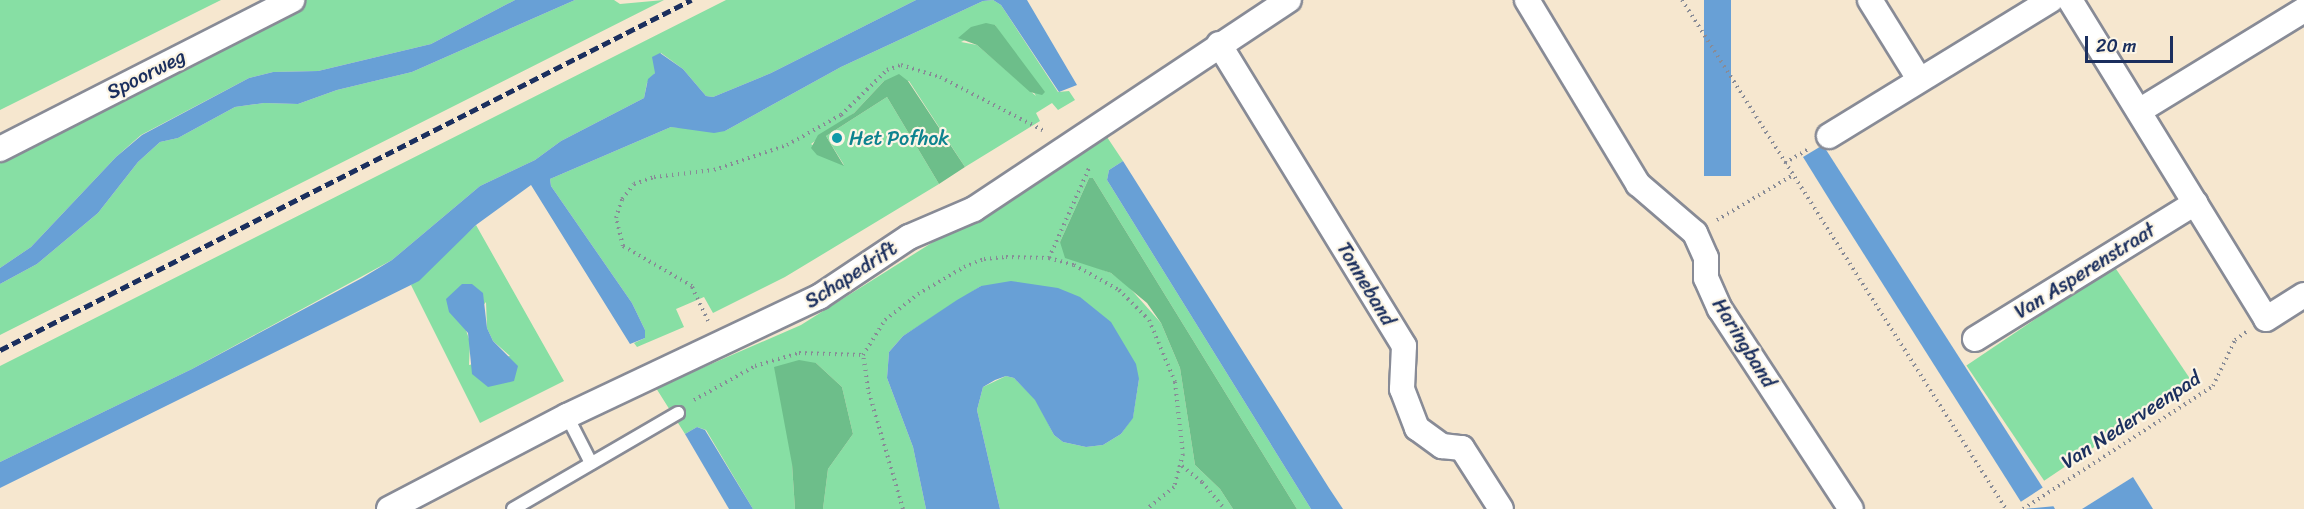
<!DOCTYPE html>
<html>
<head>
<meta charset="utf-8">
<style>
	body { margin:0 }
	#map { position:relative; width:2304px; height:509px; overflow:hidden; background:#f6e7cf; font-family:Sriracha,sans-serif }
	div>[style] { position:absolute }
	.green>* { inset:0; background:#87dfa4; transform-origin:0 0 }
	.forest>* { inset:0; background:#6dbe8a }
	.water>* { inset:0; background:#68a0d6; transform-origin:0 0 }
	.pier>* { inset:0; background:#f6e7cf }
	.path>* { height:4px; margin-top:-2px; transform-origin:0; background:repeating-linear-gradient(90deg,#888b96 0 1.5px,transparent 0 6px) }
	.roads { filter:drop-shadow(2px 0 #888b96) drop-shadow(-2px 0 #888b96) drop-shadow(0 2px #888b96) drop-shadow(0 -2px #888b96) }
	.service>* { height:12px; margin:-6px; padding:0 6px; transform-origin:6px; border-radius:6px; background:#fff }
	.minor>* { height:24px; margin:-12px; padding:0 12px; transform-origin:12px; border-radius:12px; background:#fff }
	.rail>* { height:4.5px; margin-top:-2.25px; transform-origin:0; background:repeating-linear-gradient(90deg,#1b2f5e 0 9px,transparent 0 13.5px) }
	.dots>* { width:16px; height:16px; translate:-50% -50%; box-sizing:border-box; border:3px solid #fcf5e5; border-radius:50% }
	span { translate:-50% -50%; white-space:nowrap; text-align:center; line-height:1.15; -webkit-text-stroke:4.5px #fcf5e5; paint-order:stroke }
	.street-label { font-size:20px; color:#1b2f5e }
	.culture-label { font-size:20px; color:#0d838f }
	.left { translate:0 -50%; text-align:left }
	.scale { position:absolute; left:2085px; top:36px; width:88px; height:27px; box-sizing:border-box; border:3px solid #1b2f5e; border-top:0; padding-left:8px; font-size:18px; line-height:21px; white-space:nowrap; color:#1b2f5e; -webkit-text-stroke:4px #fcf5e5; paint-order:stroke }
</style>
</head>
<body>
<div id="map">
	<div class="green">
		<div style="clip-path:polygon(0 0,221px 0,0 110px)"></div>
		<div style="clip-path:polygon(305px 0,515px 0,431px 44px,318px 71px,273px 72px,249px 78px,141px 135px,116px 157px,31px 247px,0 268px,0 150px)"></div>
		<div style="clip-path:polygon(575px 0,614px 0,620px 4px,664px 0,0 335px,0 284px,37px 264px,98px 213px,138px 162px,160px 142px,178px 138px,235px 107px,264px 103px,298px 104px,337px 90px,412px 72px)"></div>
		<div style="clip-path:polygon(726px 0,916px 0,771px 73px,713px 97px,706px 96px,683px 69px,661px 53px,655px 73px,647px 83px,644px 98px,561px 141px,535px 160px,480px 186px,392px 260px,192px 369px,0 462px,0 366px)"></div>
		<div style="clip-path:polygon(evenodd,993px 0,1001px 5px,1058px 92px,1069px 91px,1075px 100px,1058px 110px,1052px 103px,1036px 113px,1040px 121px,965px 167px,909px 81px,884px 81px,854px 113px,811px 144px,844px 165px,826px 136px,887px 97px,939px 184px,785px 277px,713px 313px,704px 297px,676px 309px,684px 327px,637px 347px,634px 343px,645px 338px,645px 330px,632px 303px,551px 186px,550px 179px,671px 127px,725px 131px,841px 67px,983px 1px,993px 0,995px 25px,1036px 96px,977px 45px,961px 42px,995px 25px)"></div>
		<div style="clip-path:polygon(1105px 134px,1123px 161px,1109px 170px,1107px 180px,1311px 509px,1297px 509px,1093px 178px,1089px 178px,1060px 242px,1090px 265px,1111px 273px,1128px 286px,1161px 323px,1180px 368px,1195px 465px,1220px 489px,1233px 509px,1000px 509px,977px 410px,983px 387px,1006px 376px,1014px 378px,1036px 400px,1054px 435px,1063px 442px,1086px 447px,1103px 445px,1121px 434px,1133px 417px,1139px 379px,981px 286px,903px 336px,889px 352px,887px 378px,913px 447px,926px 509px,823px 509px,828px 469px,853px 434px,842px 387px,816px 363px,792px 464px,795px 509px,753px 509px,706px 430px,697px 427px,685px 434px,656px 388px,801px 325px)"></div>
		<div style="clip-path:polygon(evenodd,476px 225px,564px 381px,480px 423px,411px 285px,476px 225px,486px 302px,487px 328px,493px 341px,510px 356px,469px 365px,470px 342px,465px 327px,486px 302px)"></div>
		<div style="left:2114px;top:266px;width:139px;height:178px;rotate:56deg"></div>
	</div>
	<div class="forest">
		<div style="clip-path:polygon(986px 23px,995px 25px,1045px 92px,1042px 95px,1030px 92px,977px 45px,958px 38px,971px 27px)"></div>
		<div style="clip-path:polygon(899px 74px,908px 81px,965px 167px,939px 184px,887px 97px,826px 136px,844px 166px,817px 155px,811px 148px,818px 135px,854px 113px,884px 81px)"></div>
		<div style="clip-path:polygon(1089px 178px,1093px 178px,1297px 509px,1233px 509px,1220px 489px,1195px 465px,1180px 368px,1161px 323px,1147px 303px,1111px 273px,1065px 258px,1060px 242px)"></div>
		<div style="clip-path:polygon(799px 360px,816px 363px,842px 387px,853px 434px,828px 469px,823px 509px,795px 509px,792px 464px,774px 367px)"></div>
	</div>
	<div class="water">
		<div style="clip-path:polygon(515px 0,575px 0,412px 72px,337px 90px,298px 104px,264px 103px,235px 107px,178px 138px,160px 142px,138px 162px,98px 213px,37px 264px,0 284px,0 268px,31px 247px,116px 157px,142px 135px,249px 78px,273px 72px,318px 71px,431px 44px)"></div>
		<div style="clip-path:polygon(916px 0,1027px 0,1077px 85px,1059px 92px,1001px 5px,993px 0,983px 1px,841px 67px,725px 131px,714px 133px,671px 127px,550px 179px,551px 186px,632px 303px,645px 330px,645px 338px,630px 344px,531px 185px,476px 225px,419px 281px,0 488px,0 462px,192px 369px,362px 278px,392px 260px,480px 186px,535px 160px,561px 141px,644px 98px,648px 79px,655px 73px,652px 57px,660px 53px,683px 69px,706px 96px,713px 97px,771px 73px)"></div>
		<div style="left:1704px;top:0;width:27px;height:176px"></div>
		<div style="clip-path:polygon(1823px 145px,2043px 488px,2055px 509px,2027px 509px,2021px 502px,1834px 207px,1803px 157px)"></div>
		<div style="clip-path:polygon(1123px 161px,1329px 488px,1343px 509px,1311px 509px,1107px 180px,1109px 170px)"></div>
		<div style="clip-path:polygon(1011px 281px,1058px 288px,1080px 297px,1111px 322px,1136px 364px,1139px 379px,1133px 418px,1121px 434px,1103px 445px,1086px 447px,1063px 442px,1054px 435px,1035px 400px,1014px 378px,1006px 376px,995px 380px,983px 387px,977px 410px,1000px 509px,926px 509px,913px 447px,887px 378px,889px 352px,903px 336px,957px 300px,981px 286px)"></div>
		<div style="clip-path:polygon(462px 284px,472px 284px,483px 293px,487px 328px,493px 341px,518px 366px,514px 381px,488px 387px,472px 374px,468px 333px,449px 312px,446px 299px)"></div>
		<div style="clip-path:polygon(697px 427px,705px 430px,753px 509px,729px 509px,685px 434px)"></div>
		<div style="clip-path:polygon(2133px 477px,2153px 509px,2082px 509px)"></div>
	</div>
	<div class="pier">
		<div style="clip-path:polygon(2045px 486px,2056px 506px,2023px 509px,2019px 503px)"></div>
	</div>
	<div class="path">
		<div style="left:1682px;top:0;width:603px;rotate:57.52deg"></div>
		<div style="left:1785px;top:163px;width:27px;rotate:-31deg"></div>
		<div style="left:1717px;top:220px;width:88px;rotate:-30.6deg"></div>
		<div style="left:1049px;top:258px;width:101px;rotate:-66deg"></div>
		<div style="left:708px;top:321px;width:38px;rotate:-115deg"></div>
		<div style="left:692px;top:286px;width:80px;rotate:-149.9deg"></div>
		<div style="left:623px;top:246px;width:29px;rotate:-104deg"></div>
		<div style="left:616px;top:218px;width:20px;rotate:-72deg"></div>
		<div style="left:622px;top:199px;width:19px;rotate:-51deg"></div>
		<div style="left:634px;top:184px;width:21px;rotate:-19deg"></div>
		<div style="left:654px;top:177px;width:60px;rotate:-6.7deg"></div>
		<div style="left:714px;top:170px;width:77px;rotate:-18.9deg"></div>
		<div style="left:787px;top:145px;width:62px;rotate:-29.1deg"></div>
		<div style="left:841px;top:115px;width:64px;rotate:-44.4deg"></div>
		<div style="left:887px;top:70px;width:15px;rotate:-20deg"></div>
		<div style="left:901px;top:65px;width:41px;rotate:17.1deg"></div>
		<div style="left:940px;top:77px;width:117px;rotate:27.4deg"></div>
		<div style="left:694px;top:400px;width:70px;rotate:-29.1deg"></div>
		<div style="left:755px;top:366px;width:46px;rotate:-16.5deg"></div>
		<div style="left:799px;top:353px;width:64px;rotate:1.8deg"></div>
		<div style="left:1182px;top:466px;width:26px;rotate:39deg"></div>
		<div style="left:1202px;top:482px;width:35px;rotate:50deg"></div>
		<div style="left:903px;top:509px;width:125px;rotate:-106.3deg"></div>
		<div style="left:868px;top:389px;width:34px;rotate:-98deg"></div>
		<div style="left:863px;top:355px;width:41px;rotate:-57.8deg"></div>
		<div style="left:885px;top:320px;width:42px;rotate:-38.2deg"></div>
		<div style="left:918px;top:294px;width:53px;rotate:-30.4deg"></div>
		<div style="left:964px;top:267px;width:22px;rotate:-22deg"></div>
		<div style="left:984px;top:259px;width:22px;rotate:-5deg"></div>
		<div style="left:1006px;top:257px;width:43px;rotate:1.3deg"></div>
		<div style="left:1049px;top:258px;width:26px;rotate:16deg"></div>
		<div style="left:1074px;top:265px;width:51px;rotate:29.1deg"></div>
		<div style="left:1119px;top:290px;width:42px;rotate:45deg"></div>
		<div style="left:1149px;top:320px;width:67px;rotate:67.2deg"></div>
		<div style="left:1175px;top:382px;width:72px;rotate:83.7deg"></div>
		<div style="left:1183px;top:454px;width:34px;rotate:105deg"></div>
		<div style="left:1174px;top:487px;width:35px;rotate:141deg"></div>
		<div style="left:2023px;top:509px;width:226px;rotate:-32.9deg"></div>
		<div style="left:2213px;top:386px;width:51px;rotate:-64.4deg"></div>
		<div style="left:2235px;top:340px;width:14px;rotate:-36deg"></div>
	</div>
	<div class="roads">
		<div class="service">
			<div style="left:567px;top:416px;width:53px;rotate:62.9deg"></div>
			<div style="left:513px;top:509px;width:191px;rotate:-30.2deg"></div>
		</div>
		<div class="minor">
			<div style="left:1527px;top:0;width:215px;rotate:58.9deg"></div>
			<div style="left:1638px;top:184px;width:75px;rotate:40.7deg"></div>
			<div style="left:1695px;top:233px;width:27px;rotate:66deg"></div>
			<div style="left:1706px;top:258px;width:20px;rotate:90deg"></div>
			<div style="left:1706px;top:278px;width:34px;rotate:66deg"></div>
			<div style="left:1720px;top:309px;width:239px;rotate:56.8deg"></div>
			<div style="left:1870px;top:0;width:93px;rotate:58.2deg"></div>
			<div style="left:2070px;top:0;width:374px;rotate:58.4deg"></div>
			<div style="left:2266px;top:319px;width:45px;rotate:-32.3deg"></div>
			<div style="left:1219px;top:44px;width:354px;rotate:58.5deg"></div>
			<div style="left:1404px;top:346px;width:43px;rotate:92.7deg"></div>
			<div style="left:1402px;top:389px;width:42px;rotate:69deg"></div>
			<div style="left:1417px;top:428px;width:31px;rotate:36deg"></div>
			<div style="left:1442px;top:446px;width:20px;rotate:6deg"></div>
			<div style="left:1462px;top:448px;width:72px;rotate:57.4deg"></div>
			<div style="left:2139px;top:111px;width:193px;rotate:-31.5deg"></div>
			<div style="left:1829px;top:136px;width:260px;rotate:-31.5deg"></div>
			<div style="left:0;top:149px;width:328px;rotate:-27deg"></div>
			<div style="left:1975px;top:339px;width:259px;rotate:-31.7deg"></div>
			<div style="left:389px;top:509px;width:201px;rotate:-27.6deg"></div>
			<div style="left:567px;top:416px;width:279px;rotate:-25.3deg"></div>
			<div style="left:819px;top:297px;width:108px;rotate:-33.7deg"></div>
			<div style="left:909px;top:237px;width:71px;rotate:-23.3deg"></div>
			<div style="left:974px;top:209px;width:378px;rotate:-33.6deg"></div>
		</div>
	</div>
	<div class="rail">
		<div style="left:0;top:350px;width:775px;rotate:-26.86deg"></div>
	</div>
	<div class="dots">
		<div style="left:837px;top:138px;background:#0f9aa8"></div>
	</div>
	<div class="street-label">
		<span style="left:146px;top:74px;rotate:-27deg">Spoorweg</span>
		<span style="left:2085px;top:271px;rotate:-32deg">Van Asperenstraat</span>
		<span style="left:851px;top:275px;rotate:-33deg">Schapedrift</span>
		<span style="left:1366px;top:284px;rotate:59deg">Tonneband</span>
		<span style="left:1744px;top:343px;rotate:58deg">Haringband</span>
		<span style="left:2131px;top:420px;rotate:-33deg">Van Nederveenpad</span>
	</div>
	<div class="culture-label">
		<span class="left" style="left:849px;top:138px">Het Pofhok</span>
	</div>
	<div class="scale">20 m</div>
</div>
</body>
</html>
